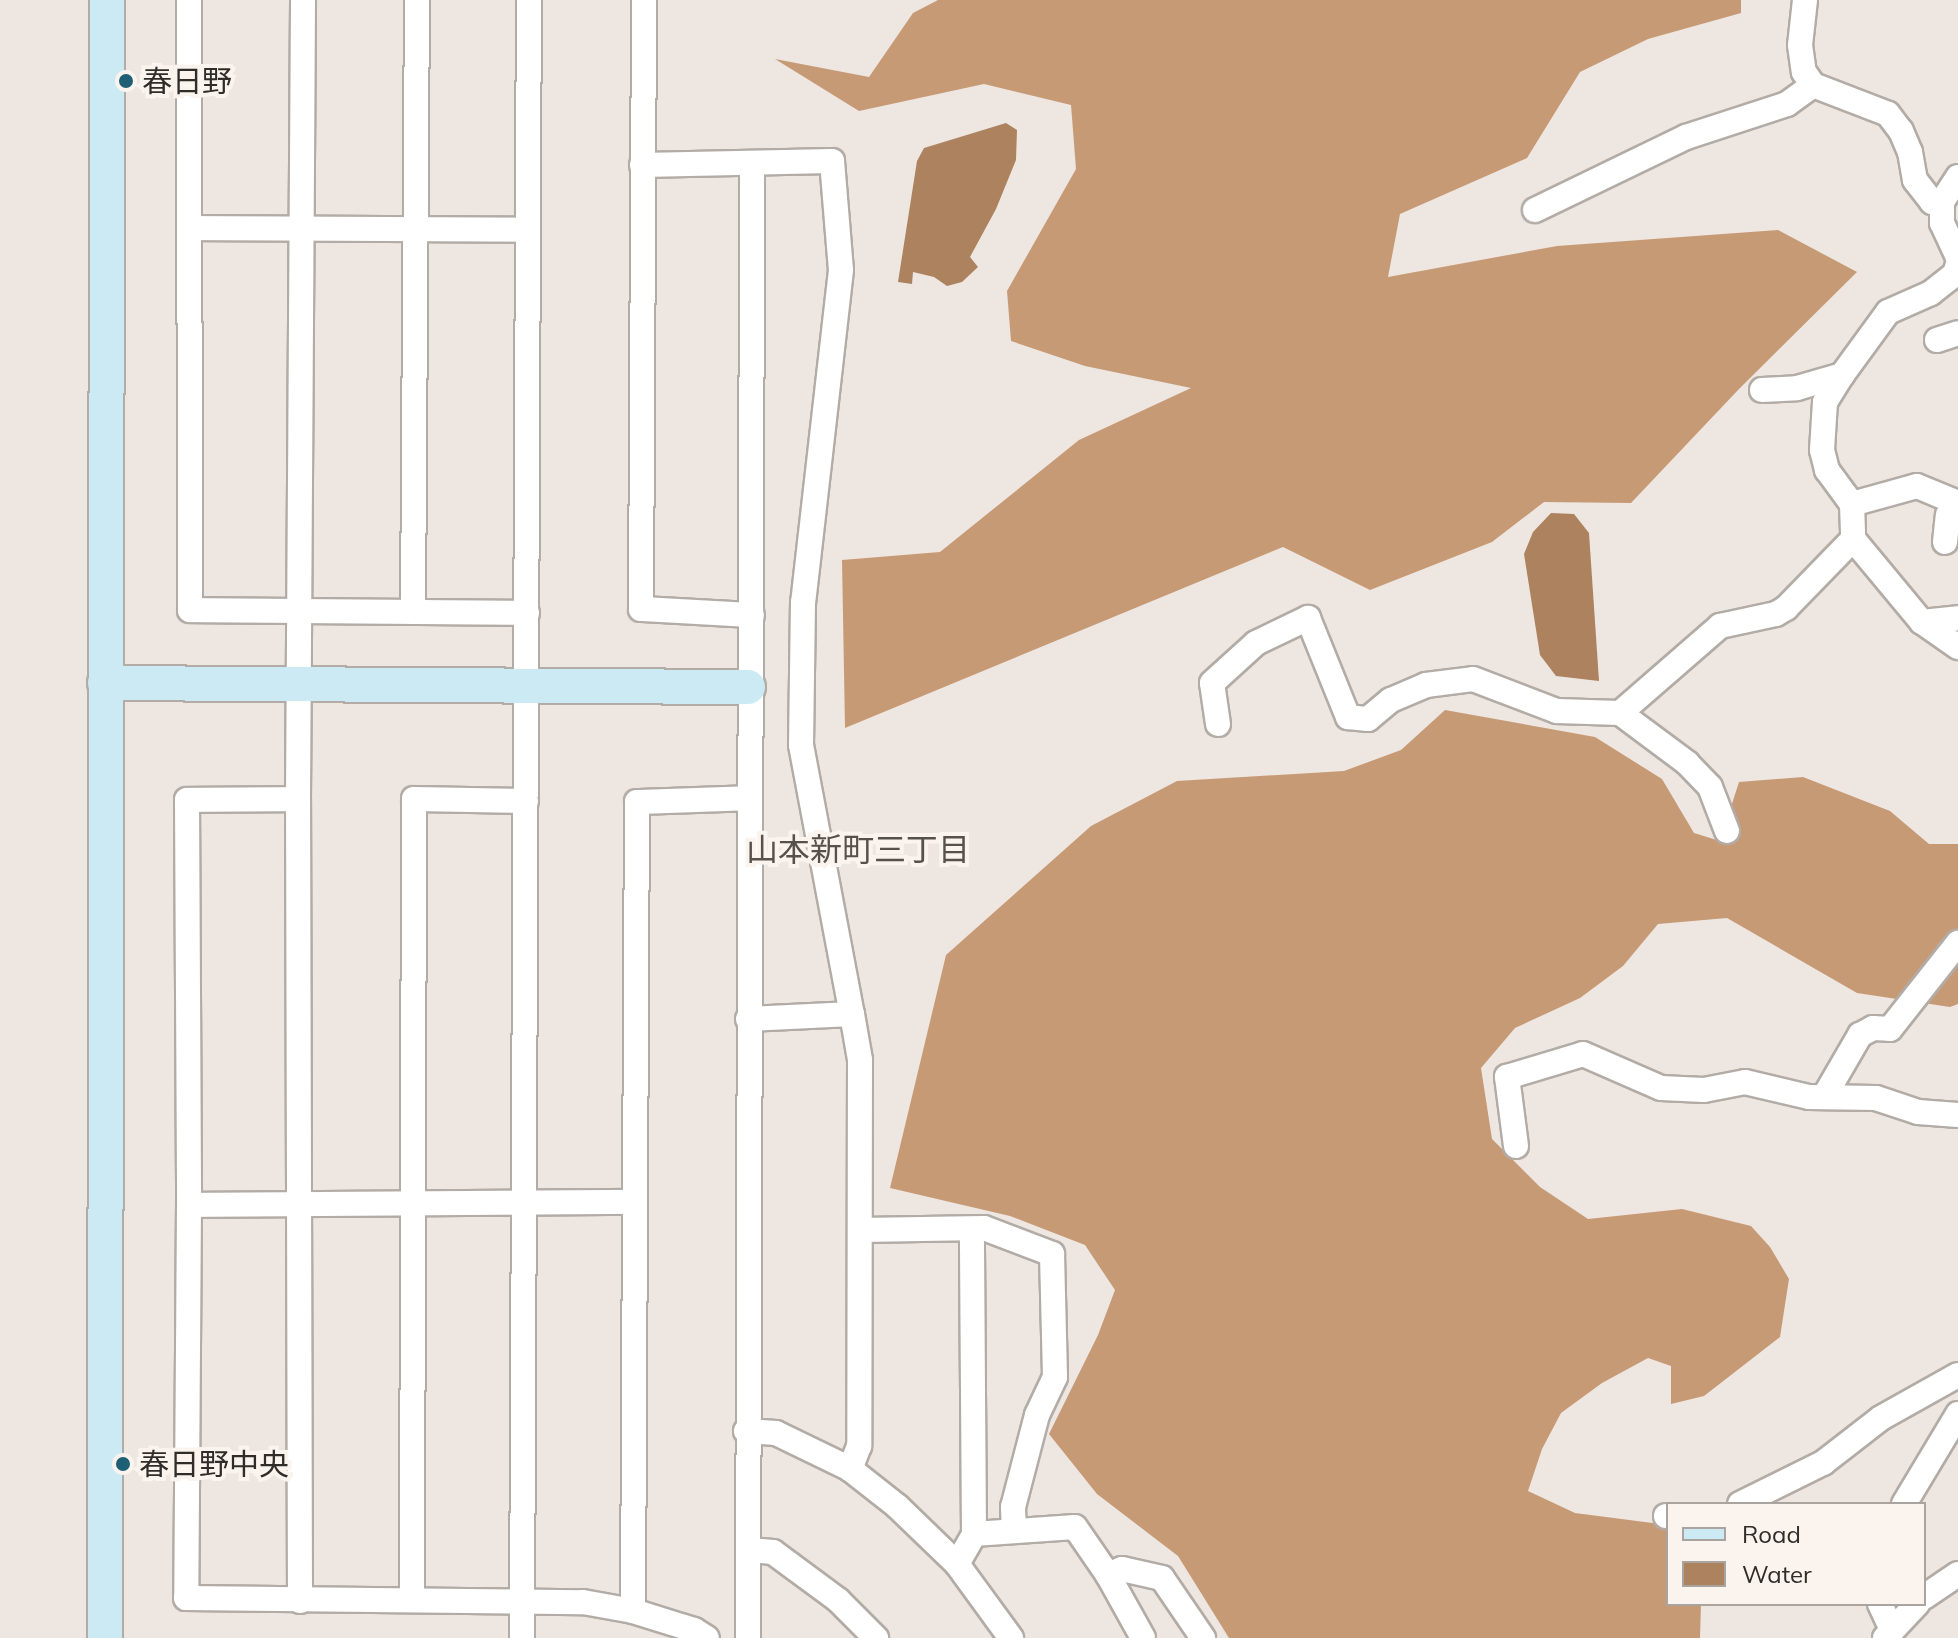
<!DOCTYPE html>
<html>
<head>
<meta charset="utf-8">
<style>
	body { margin:0 }
	#map { position:relative; width:1958px; height:1638px; overflow:hidden; background:#eee6e0; font-family:Mulish,"Noto Sans JP",sans-serif }
	div>[style] { position:absolute }
	.forest>* { inset:0; background:#c79a76 }
	.water>* { inset:0; background:#ad825f }
	.roads { filter:drop-shadow(2px 0 #b3aca6) drop-shadow(-2px 0 #b3aca6) drop-shadow(0 2px #b3aca6) drop-shadow(0 -2px #b3aca6) }
	.street>* { height:24px; margin:-12px; padding:0 12px; transform-origin:12px; border-radius:12px; background:#fff }
	.secondary>* { height:34px; margin:-17px; padding:0 17px; transform-origin:17px; border-radius:17px; background:#cbeaf4 }
	.dots>* { width:22px; height:22px; translate:-50% -50%; box-sizing:border-box; border:4px solid #fbf4ee; border-radius:50% }
	span { translate:-50% -50%; white-space:nowrap; text-align:center; line-height:1.15; -webkit-text-stroke:8px #fbf4ee; paint-order:stroke }
	.poi-label { font-size:30px; color:#2f2c2a }
	.left { translate:0 -50%; text-align:left }
	.neighbourhood-label { font-size:32px; color:#57514c }
	.legend { position:absolute; left:1666px; top:1502px; width:260px; height:104px; box-sizing:border-box; background:#fbf4ee; border:2px solid #a9a4a0; margin:0; padding:10px 14px; list-style:none; font-size:24px; color:#2f2c2a }
	.legend li { display:flex; align-items:center; gap:16px; height:40px }
	.legend b { width:40px; border:2px solid #a9a4a0 }
</style>
</head>
<body>
<div id="map">
	<div class="forest">
		<div style="clip-path:polygon(938px 0,1741px 0,1741px 13px,1648px 39px,1580px 72px,1527px 158px,1400px 214px,1388px 277px,1557px 246px,1778px 230px,1857px 272px,1739px 389px,1631px 503px,1544px 502px,1492px 542px,1370px 590px,1283px 547px,845px 728px,842px 560px,940px 552px,1079px 440px,1191px 388px,1085px 366px,1011px 341px,1007px 291px,1076px 169px,1071px 105px,984px 84px,859px 111px,775px 59px,869px 77px,913px 13px)"></div>
		<div style="clip-path:polygon(1445px 710px,1595px 737px,1662px 779px,1694px 833px,1720px 841px,1739px 782px,1803px 777px,1890px 811px,1929px 844px,1958px 844px,1958px 1004px,1950px 1007px,1857px 993px,1727px 918px,1658px 924px,1623px 966px,1580px 998px,1515px 1028px,1481px 1068px,1492px 1139px,1540px 1187px,1588px 1219px,1682px 1209px,1751px 1226px,1770px 1247px,1789px 1279px,1780px 1337px,1704px 1396px,1671px 1404px,1671px 1366px,1648px 1358px,1602px 1383px,1561px 1413px,1542px 1449px,1528px 1491px,1575px 1513px,1668px 1525px,1668px 1604px,1701px 1604px,1700px 1638px,1229px 1638px,1178px 1556px,1097px 1494px,1049px 1434px,1098px 1335px,1115px 1290px,1085px 1245px,1010px 1216px,890px 1188px,946px 955px,1091px 826px,1177px 781px,1344px 771px,1401px 750px)"></div>
	</div>
	<div class="water">
		<div style="clip-path:polygon(1006px 123px,1017px 130px,1016px 160px,996px 209px,970px 257px,978px 267px,962px 282px,947px 286px,934px 277px,913px 272px,912px 284px,898px 282px,917px 161px,924px 148px)"></div>
		<div style="clip-path:polygon(1551px 513px,1574px 514px,1589px 533px,1599px 681px,1556px 676px,1540px 655px,1524px 554px,1533px 532px)"></div>
	</div>
	<div class="roads">
		<div class="street">
			<div style="left:189px;top:0;width:610px;rotate:89.91deg"></div>
			<div style="left:190px;top:610px;width:337px;rotate:0.5deg"></div>
			<div style="left:644px;top:0;width:609px;rotate:90.28deg"></div>
			<div style="left:641px;top:609px;width:111px;rotate:3.1deg"></div>
			<div style="left:1805px;top:0;width:45px;rotate:96.3deg"></div>
			<div style="left:1800px;top:45px;width:27px;rotate:82deg"></div>
			<div style="left:1804px;top:72px;width:16px;rotate:55deg"></div>
			<div style="left:1813px;top:85px;width:80px;rotate:21.1deg"></div>
			<div style="left:1888px;top:114px;width:21px;rotate:53deg"></div>
			<div style="left:1901px;top:131px;width:23px;rotate:67deg"></div>
			<div style="left:1910px;top:152px;width:28px;rotate:80deg"></div>
			<div style="left:1915px;top:180px;width:28px;rotate:52deg"></div>
			<div style="left:1932px;top:202px;width:10px"></div>
			<div style="left:642px;top:165px;width:190px;rotate:-1.2deg"></div>
			<div style="left:832px;top:161px;width:109px;rotate:85.3deg"></div>
			<div style="left:841px;top:270px;width:334px;rotate:96.5deg"></div>
			<div style="left:803px;top:602px;width:143px;rotate:90.8deg"></div>
			<div style="left:801px;top:745px;width:274px;rotate:79.3deg"></div>
			<div style="left:1958px;top:177px;width:30px;rotate:123deg"></div>
			<div style="left:1942px;top:202px;width:21px;rotate:90deg"></div>
			<div style="left:1942px;top:223px;width:38px;rotate:65deg"></div>
			<div style="left:1535px;top:210px;width:168px;rotate:-25.8deg"></div>
			<div style="left:1686px;top:137px;width:106px;rotate:-18.1deg"></div>
			<div style="left:1787px;top:104px;width:32px;rotate:-36deg"></div>
			<div style="left:191px;top:228px;width:337px;rotate:0.3deg"></div>
			<div style="left:1958px;top:264px;width:10px;rotate:107deg"></div>
			<div style="left:1955px;top:274px;width:31px;rotate:142deg"></div>
			<div style="left:1931px;top:293px;width:47px;rotate:156.2deg"></div>
			<div style="left:1888px;top:312px;width:78px;rotate:126.1deg"></div>
			<div style="left:1842px;top:375px;width:32px;rotate:122deg"></div>
			<div style="left:1825px;top:402px;width:48px;rotate:93.6deg"></div>
			<div style="left:1822px;top:450px;width:21px;rotate:76deg"></div>
			<div style="left:1827px;top:470px;width:42px;rotate:53.7deg"></div>
			<div style="left:1852px;top:504px;width:35px;rotate:88deg"></div>
			<div style="left:1853px;top:539px;width:108px;rotate:50.3deg"></div>
			<div style="left:1922px;top:622px;width:44px;rotate:34.8deg"></div>
			<div style="left:1937px;top:340px;width:22px;rotate:-18deg"></div>
			<div style="left:1762px;top:390px;width:35px;rotate:-3deg"></div>
			<div style="left:1797px;top:388px;width:47px;rotate:-16.1deg"></div>
			<div style="left:1852px;top:504px;width:67px;rotate:-15.5deg"></div>
			<div style="left:1917px;top:486px;width:44px;rotate:22.5deg"></div>
			<div style="left:1945px;top:542px;width:27px;rotate:-84deg"></div>
			<div style="left:413px;top:612px;width:612px;rotate:-89.63deg"></div>
			<div style="left:1922px;top:622px;width:36px;rotate:-6deg"></div>
			<div style="left:1620px;top:713px;width:84px;rotate:36.7deg"></div>
			<div style="left:1687px;top:763px;width:33px;rotate:46deg"></div>
			<div style="left:1710px;top:787px;width:47px;rotate:68.9deg"></div>
			<div style="left:1218px;top:724px;width:41px;rotate:-98.3deg"></div>
			<div style="left:1212px;top:683px;width:59px;rotate:-42.3deg"></div>
			<div style="left:1256px;top:643px;width:58px;rotate:-25.7deg"></div>
			<div style="left:1308px;top:618px;width:107px;rotate:68deg"></div>
			<div style="left:1348px;top:717px;width:20px;rotate:6deg"></div>
			<div style="left:1368px;top:719px;width:30px;rotate:-40deg"></div>
			<div style="left:1391px;top:700px;width:38px;rotate:-23deg"></div>
			<div style="left:1426px;top:685px;width:47px;rotate:-7.3deg"></div>
			<div style="left:1473px;top:679px;width:90px;rotate:20.9deg"></div>
			<div style="left:1557px;top:711px;width:63px;rotate:1.8deg"></div>
			<div style="left:1620px;top:713px;width:133px;rotate:-41deg"></div>
			<div style="left:1720px;top:626px;width:57px;rotate:-12.1deg"></div>
			<div style="left:1776px;top:614px;width:12px;rotate:-31deg"></div>
			<div style="left:1786px;top:608px;width:96px;rotate:-45.8deg"></div>
			<div style="left:298px;top:799px;width:111px;rotate:179.5deg"></div>
			<div style="left:187px;top:800px;width:405px;rotate:89.7deg"></div>
			<div style="left:189px;top:1205px;width:393px;rotate:90.4deg"></div>
			<div style="left:186px;top:1598px;width:397px;rotate:0.6deg"></div>
			<div style="left:583px;top:1602px;width:51px;rotate:10.2deg"></div>
			<div style="left:633px;top:1611px;width:64px;rotate:17.3deg"></div>
			<div style="left:694px;top:1630px;width:15px;rotate:32deg"></div>
			<div style="left:748px;top:1019px;width:104px;rotate:-2.8deg"></div>
			<div style="left:852px;top:1014px;width:47px;rotate:80.1deg"></div>
			<div style="left:860px;top:1060px;width:386px;rotate:90.1deg"></div>
			<div style="left:859px;top:1446px;width:25px;rotate:111deg"></div>
			<div style="left:1824px;top:1097px;width:72px;rotate:-59.9deg"></div>
			<div style="left:1860px;top:1035px;width:15px;rotate:-28deg"></div>
			<div style="left:1873px;top:1028px;width:17px;rotate:3deg"></div>
			<div style="left:1890px;top:1029px;width:110px;rotate:-51.7deg"></div>
			<div style="left:1516px;top:1146px;width:70px;rotate:-97.4deg"></div>
			<div style="left:1507px;top:1077px;width:79px;rotate:-16.8deg"></div>
			<div style="left:1583px;top:1054px;width:85px;rotate:23.6deg"></div>
			<div style="left:1661px;top:1088px;width:43px;rotate:2.7deg"></div>
			<div style="left:1704px;top:1090px;width:42px;rotate:-11deg"></div>
			<div style="left:1745px;top:1082px;width:66px;rotate:13.2deg"></div>
			<div style="left:1809px;top:1097px;width:67px;rotate:0.9deg"></div>
			<div style="left:1876px;top:1098px;width:44px;rotate:18.4deg"></div>
			<div style="left:1918px;top:1112px;width:40px;rotate:4.3deg"></div>
			<div style="left:189px;top:1205px;width:445px;rotate:-0.4deg"></div>
			<div style="left:860px;top:1230px;width:124px;rotate:-0.9deg"></div>
			<div style="left:984px;top:1228px;width:73px;rotate:20.9deg"></div>
			<div style="left:1052px;top:1254px;width:123px;rotate:88.6deg"></div>
			<div style="left:1055px;top:1377px;width:42px;rotate:115.3deg"></div>
			<div style="left:1037px;top:1415px;width:95px;rotate:104.6deg"></div>
			<div style="left:1013px;top:1507px;width:24px;rotate:88deg"></div>
			<div style="left:746px;top:1431px;width:30px;rotate:4deg"></div>
			<div style="left:776px;top:1433px;width:82px;rotate:25.9deg"></div>
			<div style="left:850px;top:1469px;width:60px;rotate:38.2deg"></div>
			<div style="left:897px;top:1506px;width:83px;rotate:44deg"></div>
			<div style="left:957px;top:1564px;width:92px;rotate:53.9deg"></div>
			<div style="left:1740px;top:1504px;width:93px;rotate:-26.3deg"></div>
			<div style="left:1823px;top:1463px;width:73px;rotate:-37.8deg"></div>
			<div style="left:1881px;top:1418px;width:88px;rotate:-29.2deg"></div>
			<div style="left:1904px;top:1504px;width:105px;rotate:-59deg"></div>
			<div style="left:1666px;top:1516px;width:2px"></div>
			<div style="left:974px;top:1534px;width:101px;rotate:-4deg"></div>
			<div style="left:1075px;top:1527px;width:58px;rotate:55.5deg"></div>
			<div style="left:1108px;top:1575px;width:72px;rotate:60.9deg"></div>
			<div style="left:750px;top:1550px;width:23px;rotate:5deg"></div>
			<div style="left:773px;top:1552px;width:81px;rotate:36.4deg"></div>
			<div style="left:838px;top:1600px;width:54px;rotate:45deg"></div>
			<div style="left:957px;top:1564px;width:34px;rotate:-60deg"></div>
			<div style="left:974px;top:1534px;width:304px;rotate:-90.4deg"></div>
			<div style="left:1108px;top:1575px;width:15px;rotate:-23deg"></div>
			<div style="left:1122px;top:1569px;width:41px;rotate:12.7deg"></div>
			<div style="left:1162px;top:1578px;width:73px;rotate:55.7deg"></div>
			<div style="left:1924px;top:1597px;width:41px;rotate:-34.1deg"></div>
			<div style="left:412px;top:1600px;width:801px;rotate:-89.86deg"></div>
			<div style="left:414px;top:799px;width:112px;rotate:1deg"></div>
			<div style="left:300px;top:1601px;width:802px;rotate:-90.14deg"></div>
			<div style="left:298px;top:799px;width:799px;rotate:-89.64deg"></div>
			<div style="left:1880px;top:1604px;width:29px;rotate:65deg"></div>
			<div style="left:633px;top:1611px;width:809px;rotate:-89.72deg"></div>
			<div style="left:637px;top:802px;width:112px;rotate:-2deg"></div>
			<div style="left:522px;top:1638px;width:1638px;rotate:-89.76deg"></div>
			<div style="left:748px;top:1638px;width:1475px;rotate:-89.84deg"></div>
			<div style="left:1885px;top:1638px;width:47px;rotate:-46.7deg"></div>
		</div>
		<div class="secondary">
			<div style="left:105px;top:683px;width:643px;rotate:0.36deg"></div>
			<div style="left:105px;top:1638px;width:1638px;rotate:-89.93deg"></div>
		</div>
	</div>
	<div class="dots">
		<div style="left:126px;top:81px;background:#1e5f74"></div>
		<div style="left:123px;top:1464px;background:#1e5f74"></div>
	</div>
	<div class="poi-label">
		<span class="left" style="left:142px;top:81px">春日野</span>
		<span class="left" style="left:139px;top:1464px">春日野中央</span>
	</div>
	<div class="neighbourhood-label">
		<span style="left:858px;top:849px">山本新町三丁目</span>
	</div>
	<ul class="legend">
	<li><b style="height:10px;background:#cbeaf4"></b>Road</li>
	<li><b style="height:22px;background:#ad825f"></b>Water</li>
	</ul>
</div>
</body>
</html>
